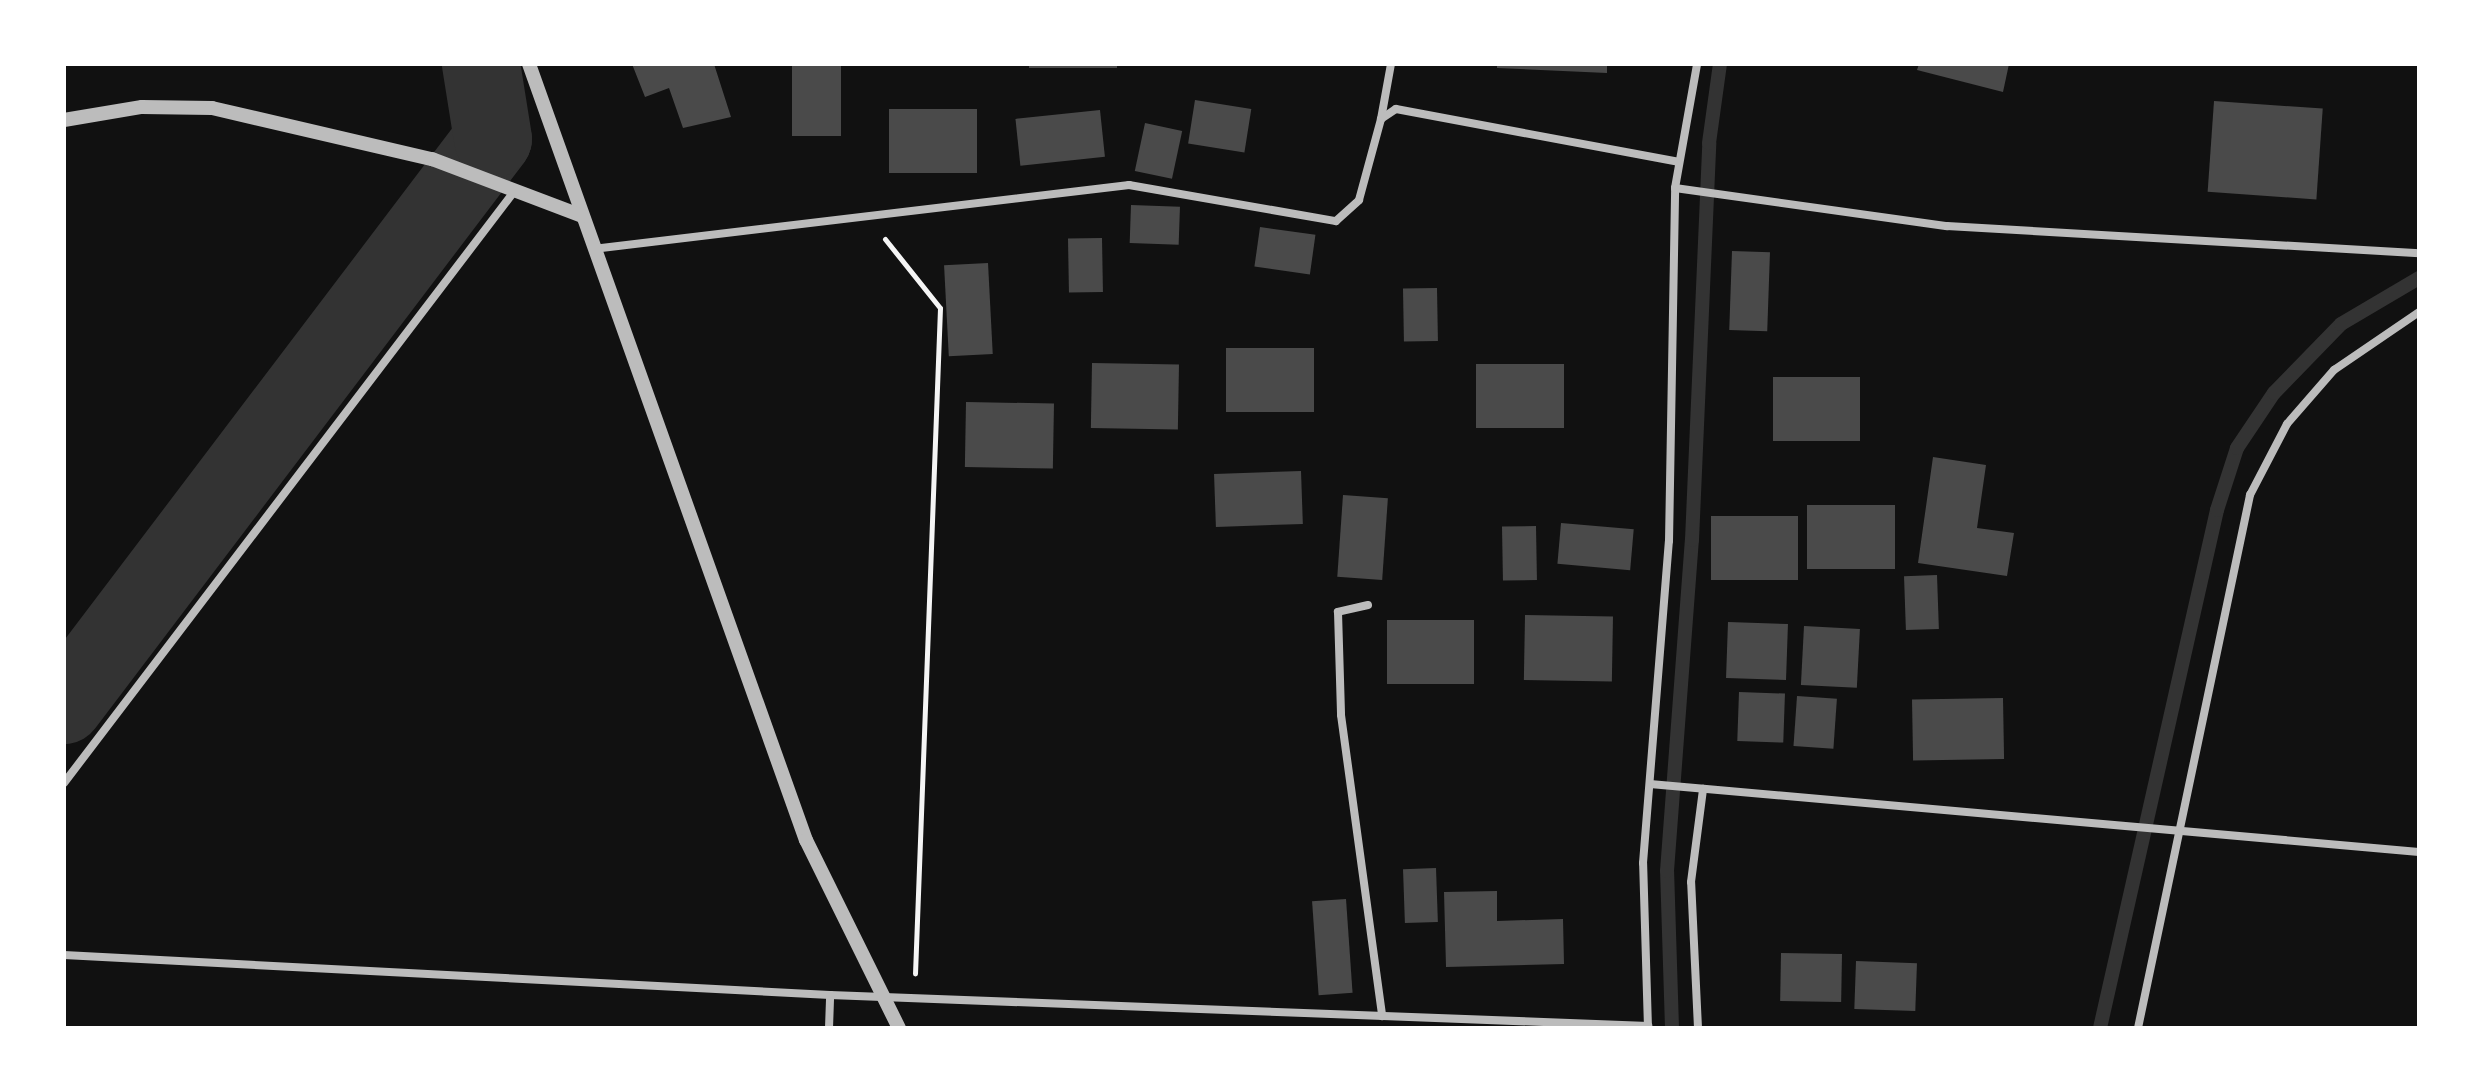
<!DOCTYPE html>
<html>
<head>
<meta charset="utf-8">
<style>
	body { margin:0 }
	#map { position:relative; width:2483px; height:1092px; overflow:hidden; background:#111; font-family:Lato,sans-serif }
	div>[style] { position:absolute }
	.stream>* { height:14px; margin:-7px; padding:0 7px; transform-origin:7px; border-radius:7px; background:#333 }
	.river>* { height:78px; margin:-39px; padding:0 39px; transform-origin:39px; border-radius:39px; background:#333 }
	.building>* { inset:0; background:#4a4a4a; transform-origin:0 0 }
	.path>* { height:5px; margin:-2.5px; padding:0 2.5px; transform-origin:2.5px; border-radius:2.5px; background:#f5f5f5 }
	.minor>* { height:8px; margin:-4px; padding:0 4px; transform-origin:4px; border-radius:4px; background:#bcbcbc }
	.tertiary>* { height:14px; margin:-7px; padding:0 7px; transform-origin:7px; border-radius:7px; background:#bcbcbc }
	span { translate:-50% -50%; white-space:nowrap; text-align:center; line-height:1.15; -webkit-text-stroke:6px #fff; paint-order:stroke }
	.frame { position:absolute; inset:0; border:66px solid #fff; pointer-events:none }
</style>
</head>
<body>
<div id="map">
	<div class="stream">
		<div style="left:1672px;top:1028px;width:157px;rotate:-91.8deg"></div>
		<div style="left:1667px;top:871px;width:332px;rotate:-85.7deg"></div>
		<div style="left:1692px;top:540px;width:397px;rotate:-87.5deg"></div>
		<div style="left:1709px;top:143px;width:80px;rotate:-82.1deg"></div>
		<div style="left:2100px;top:1028px;width:531px;rotate:-77.27deg"></div>
		<div style="left:2217px;top:510px;width:65px;rotate:-72.1deg"></div>
		<div style="left:2237px;top:448px;width:66px;rotate:-56.1deg"></div>
		<div style="left:2274px;top:393px;width:96px;rotate:-45.8deg"></div>
		<div style="left:2341px;top:324px;width:91px;rotate:-30.5deg"></div>
	</div>
	<div class="river">
		<div style="left:64px;top:705px;width:710px;rotate:-52.84deg"></div>
		<div style="left:493px;top:139px;width:76px;rotate:-99.1deg"></div>
	</div>
	<div class="building">
		<div style="clip-path:polygon(632px 64px,714px 64px,731px 117px,683px 128px,669px 88px,645px 97px)"></div>
		<div style="left:792px;top:64px;width:49px;height:72px"></div>
		<div style="left:1029px;top:64px;width:88px;height:4px"></div>
		<div style="clip-path:polygon(1497px 64px,1607px 64px,1607px 73px,1497px 68px)"></div>
		<div style="clip-path:polygon(1919px 64px,2009px 64px,2003px 92px,1917px 70px)"></div>
		<div style="left:1195px;top:100px;width:57px;height:44px;rotate:9deg"></div>
		<div style="left:2214px;top:101px;width:109px;height:91px;rotate:4deg"></div>
		<div style="left:889px;top:109px;width:88px;height:64px"></div>
		<div style="left:1100px;top:110px;width:47px;height:85px;rotate:84deg"></div>
		<div style="left:1145px;top:123px;width:38px;height:49px;rotate:12deg"></div>
		<div style="left:1131px;top:205px;width:49px;height:38px;rotate:2deg"></div>
		<div style="left:1260px;top:227px;width:56px;height:40px;rotate:8deg"></div>
		<div style="left:1102px;top:238px;width:54px;height:34px;rotate:89deg"></div>
		<div style="left:1732px;top:251px;width:38px;height:79px;rotate:2deg"></div>
		<div style="left:988px;top:263px;width:91px;height:44px;rotate:87deg"></div>
		<div style="left:1437px;top:288px;width:53px;height:34px;rotate:89deg"></div>
		<div style="left:1226px;top:348px;width:88px;height:64px"></div>
		<div style="left:1092px;top:363px;width:87px;height:65px;rotate:1deg"></div>
		<div style="left:1476px;top:364px;width:88px;height:64px"></div>
		<div style="left:1773px;top:377px;width:87px;height:64px"></div>
		<div style="left:966px;top:402px;width:88px;height:65px;rotate:1deg"></div>
		<div style="clip-path:polygon(1933px 457px,1986px 465px,1977px 528px,2014px 533px,2007px 576px,1918px 563px)"></div>
		<div style="left:1301px;top:471px;width:53px;height:87px;rotate:88deg"></div>
		<div style="left:1343px;top:495px;width:45px;height:82px;rotate:4deg"></div>
		<div style="left:1807px;top:505px;width:88px;height:64px"></div>
		<div style="left:1711px;top:516px;width:87px;height:64px"></div>
		<div style="left:1561px;top:523px;width:73px;height:41px;rotate:5deg"></div>
		<div style="left:1536px;top:526px;width:54px;height:34px;rotate:89deg"></div>
		<div style="left:1937px;top:575px;width:54px;height:33px;rotate:88deg"></div>
		<div style="left:1525px;top:615px;width:88px;height:65px;rotate:1deg"></div>
		<div style="left:1387px;top:620px;width:87px;height:64px"></div>
		<div style="left:1728px;top:622px;width:60px;height:56px;rotate:2deg"></div>
		<div style="left:1804px;top:626px;width:56px;height:59px;rotate:3deg"></div>
		<div style="left:1739px;top:692px;width:46px;height:49px;rotate:2deg"></div>
		<div style="left:1797px;top:696px;width:40px;height:50px;rotate:4deg"></div>
		<div style="left:2003px;top:698px;width:61px;height:91px;rotate:89deg"></div>
		<div style="left:1436px;top:868px;width:54px;height:33px;rotate:88deg"></div>
		<div style="clip-path:polygon(1497px 891px,1497px 921px,1563px 919px,1564px 964px,1446px 967px,1444px 892px)"></div>
		<div style="left:1346px;top:899px;width:94px;height:34px;rotate:86deg"></div>
		<div style="left:1781px;top:953px;width:61px;height:48px;rotate:1deg"></div>
		<div style="left:1856px;top:961px;width:61px;height:48px;rotate:2deg"></div>
	</div>
	<div class="path">
		<div style="left:885px;top:239px;width:88px;rotate:51.4deg"></div>
		<div style="left:940px;top:308px;width:666px;rotate:92.15deg"></div>
	</div>
	<div class="minor">
		<div style="left:1381px;top:119px;width:56px;rotate:-79.7deg"></div>
		<div style="left:1675px;top:188px;width:275px;rotate:8deg"></div>
		<div style="left:1947px;top:226px;width:473px;rotate:3.3deg"></div>
		<div style="left:593px;top:249px;width:540px;rotate:-6.81deg"></div>
		<div style="left:1129px;top:185px;width:210px;rotate:9.9deg"></div>
		<div style="left:1336px;top:221px;width:31px;rotate:-42deg"></div>
		<div style="left:1359px;top:200px;width:84px;rotate:-74.8deg"></div>
		<div style="left:1381px;top:119px;width:18px;rotate:-34deg"></div>
		<div style="left:1396px;top:109px;width:287px;rotate:10.6deg"></div>
		<div style="left:1368px;top:605px;width:31px;rotate:167deg"></div>
		<div style="left:1338px;top:612px;width:103px;rotate:88.3deg"></div>
		<div style="left:1341px;top:715px;width:304px;rotate:82.2deg"></div>
		<div style="left:64px;top:783px;width:746px;rotate:-52.73deg"></div>
		<div style="left:1650px;top:784px;width:772px;rotate:5.05deg"></div>
		<div style="left:64px;top:955px;width:767px;rotate:2.99deg"></div>
		<div style="left:830px;top:995px;width:819px;rotate:2.17deg"></div>
		<div style="left:829px;top:1028px;width:33px;rotate:-88deg"></div>
		<div style="left:1648px;top:1028px;width:165px;rotate:-91.7deg"></div>
		<div style="left:1643px;top:863px;width:323px;rotate:-85.4deg"></div>
		<div style="left:1669px;top:541px;width:353px;rotate:-89deg"></div>
		<div style="left:1675px;top:188px;width:126px;rotate:-79.9deg"></div>
		<div style="left:1698px;top:1028px;width:146px;rotate:-92.7deg"></div>
		<div style="left:1691px;top:882px;width:94px;rotate:-82.6deg"></div>
		<div style="left:2138px;top:1028px;width:545px;rotate:-78.13deg"></div>
		<div style="left:2250px;top:495px;width:80px;rotate:-62.5deg"></div>
		<div style="left:2287px;top:424px;width:72px;rotate:-49deg"></div>
		<div style="left:2334px;top:370px;width:103px;rotate:-34.3deg"></div>
	</div>
	<div class="tertiary">
		<div style="left:529px;top:64px;width:824px;rotate:70.36deg"></div>
		<div style="left:806px;top:840px;width:210px;rotate:63.7deg"></div>
		<div style="left:64px;top:120px;width:79px;rotate:-9.5deg"></div>
		<div style="left:142px;top:107px;width:70px;rotate:0.8deg"></div>
		<div style="left:212px;top:108px;width:226px;rotate:13.1deg"></div>
		<div style="left:432px;top:159px;width:160px;rotate:20.8deg"></div>
	</div>
	<div class="frame"></div>
</div>
</body>
</html>
